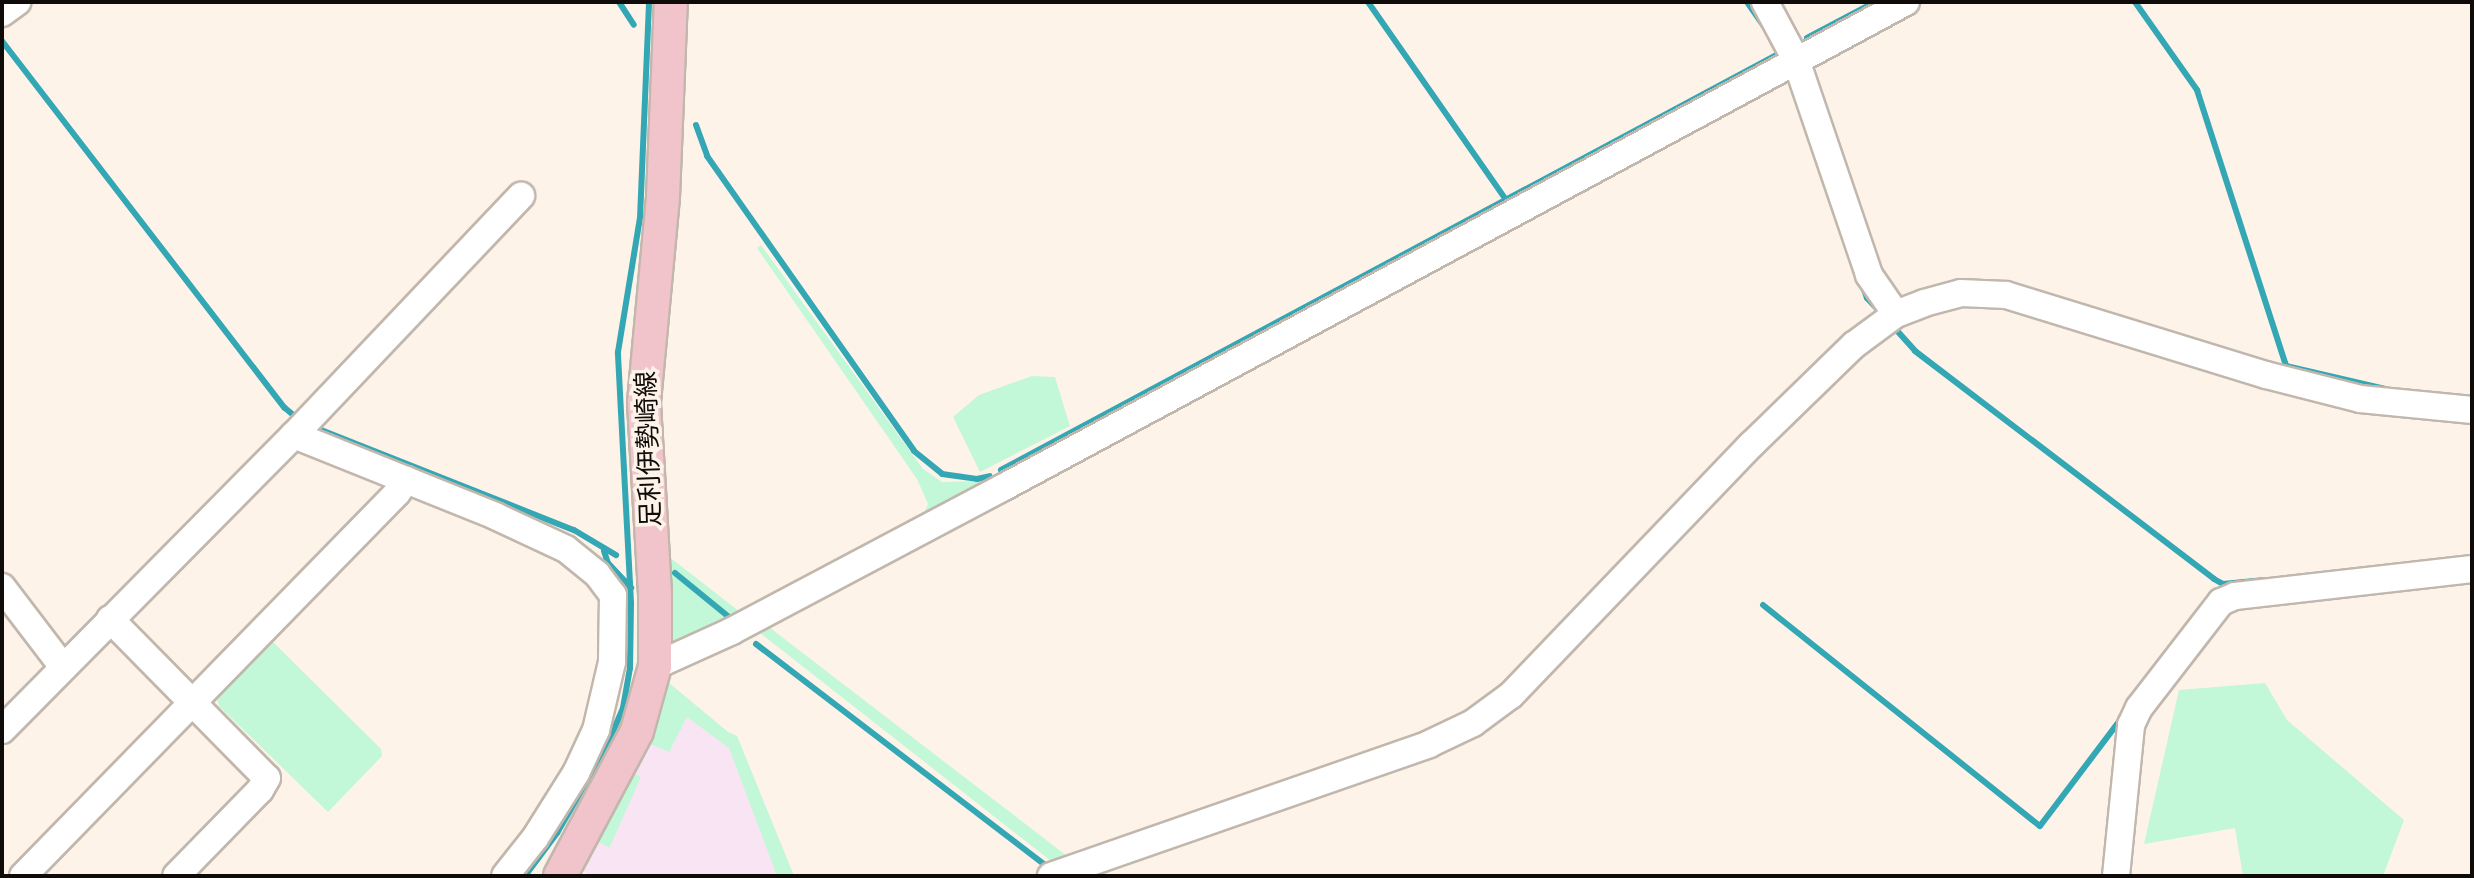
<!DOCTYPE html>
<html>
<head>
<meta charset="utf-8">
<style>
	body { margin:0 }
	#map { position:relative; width:2474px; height:878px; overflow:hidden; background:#fef3e9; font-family:"Source Sans 3","Noto Sans JP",sans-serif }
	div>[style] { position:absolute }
	.commercial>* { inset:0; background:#f9e4f3 }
	.green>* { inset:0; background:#c2f7d7; transform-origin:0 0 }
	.stream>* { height:6px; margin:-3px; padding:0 3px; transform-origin:3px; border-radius:3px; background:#34a7b5 }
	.roads { filter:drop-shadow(2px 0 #c1b7ad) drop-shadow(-2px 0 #c1b7ad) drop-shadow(0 2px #c1b7ad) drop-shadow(0 -2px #c1b7ad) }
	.minor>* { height:26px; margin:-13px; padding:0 13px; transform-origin:13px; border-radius:13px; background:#fff }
	.major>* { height:32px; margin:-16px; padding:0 16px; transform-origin:16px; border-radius:16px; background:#f1c3ca }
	span { translate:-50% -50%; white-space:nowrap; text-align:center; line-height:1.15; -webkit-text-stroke:7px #fef3e9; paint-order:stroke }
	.street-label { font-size:26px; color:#0e0b08 }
	.frame { position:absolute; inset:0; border:4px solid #0e0b08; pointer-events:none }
</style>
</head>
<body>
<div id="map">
	<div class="commercial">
		<div style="clip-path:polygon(669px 683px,728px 732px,737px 736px,794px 876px,589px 876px,580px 868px,594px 840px,605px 845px,641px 778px,630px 772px)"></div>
	</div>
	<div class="green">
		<div style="clip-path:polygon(761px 245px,923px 469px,942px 482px,985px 481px,988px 485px,668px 656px,668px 556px,740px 612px,925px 511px,928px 504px,917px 479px,757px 248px)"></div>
		<div style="clip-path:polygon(1032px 376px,1055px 377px,1070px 426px,980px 472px,953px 417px,979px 395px)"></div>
		<div style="clip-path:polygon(765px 624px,1067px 856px,1051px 861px,755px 629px)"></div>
		<div style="clip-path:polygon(273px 642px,381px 749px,382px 756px,328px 812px,219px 706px,217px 699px)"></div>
		<div style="clip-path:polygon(669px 683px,728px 732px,737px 736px,794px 876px,777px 876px,729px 748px,687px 717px,669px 752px,643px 741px,663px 686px)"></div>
		<div style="clip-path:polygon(2265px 683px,2287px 720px,2404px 820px,2383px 876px,2243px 876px,2235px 828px,2144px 844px,2179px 690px)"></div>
		<div style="left:630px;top:772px;width:12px;height:77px;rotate:24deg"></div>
	</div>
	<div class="stream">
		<div style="left:619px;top:2px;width:27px;rotate:57deg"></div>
		<div style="left:1368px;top:2px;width:241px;rotate:55.1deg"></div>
		<div style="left:1747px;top:2px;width:28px;rotate:55deg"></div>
		<div style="left:2135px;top:2px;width:108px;rotate:54.8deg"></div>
		<div style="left:2197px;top:90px;width:290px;rotate:72.1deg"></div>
		<div style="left:2286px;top:366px;width:103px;rotate:13deg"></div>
		<div style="left:1807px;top:38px;width:77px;rotate:-27.9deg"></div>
		<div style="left:2px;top:41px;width:463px;rotate:52.4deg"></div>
		<div style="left:285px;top:408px;width:17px;rotate:40deg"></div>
		<div style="left:696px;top:125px;width:33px;rotate:70deg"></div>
		<div style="left:707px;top:156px;width:360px;rotate:54.9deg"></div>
		<div style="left:914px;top:451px;width:36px;rotate:39deg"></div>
		<div style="left:942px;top:474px;width:35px;rotate:8deg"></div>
		<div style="left:977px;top:479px;width:13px;rotate:-13deg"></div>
		<div style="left:1863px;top:287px;width:12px;rotate:70deg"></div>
		<div style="left:1867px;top:298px;width:16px;rotate:47deg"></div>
		<div style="left:1891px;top:324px;width:36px;rotate:48deg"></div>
		<div style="left:1915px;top:351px;width:376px;rotate:37.3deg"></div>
		<div style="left:2214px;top:579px;width:10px;rotate:29deg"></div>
		<div style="left:2223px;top:584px;width:42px;rotate:-5.4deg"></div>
		<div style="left:311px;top:426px;width:283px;rotate:21.6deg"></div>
		<div style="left:574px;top:530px;width:49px;rotate:30.8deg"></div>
		<div style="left:1001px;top:470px;width:884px;rotate:-28.16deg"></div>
		<div style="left:1780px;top:53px;width:5px;rotate:-127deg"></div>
		<div style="left:604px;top:551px;width:13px;rotate:72deg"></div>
		<div style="left:608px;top:563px;width:34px;rotate:47deg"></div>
		<div style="left:675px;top:573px;width:70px;rotate:39.2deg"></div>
		<div style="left:1763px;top:605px;width:354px;rotate:38.6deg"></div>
		<div style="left:2040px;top:826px;width:134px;rotate:-52.9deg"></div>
		<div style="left:756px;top:644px;width:362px;rotate:37.4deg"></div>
		<div style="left:525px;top:876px;width:54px;rotate:-53.3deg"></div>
		<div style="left:557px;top:833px;width:98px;rotate:-60deg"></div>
		<div style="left:606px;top:748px;width:43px;rotate:-67deg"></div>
		<div style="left:623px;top:708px;width:41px;rotate:-80.1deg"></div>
		<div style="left:630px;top:668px;width:65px;rotate:-89.1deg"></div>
		<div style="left:631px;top:603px;width:251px;rotate:-93deg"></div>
		<div style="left:618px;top:352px;width:136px;rotate:-80.7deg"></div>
		<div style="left:640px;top:218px;width:216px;rotate:-87.6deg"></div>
	</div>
	<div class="roads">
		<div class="minor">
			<div style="left:1765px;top:2px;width:66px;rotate:61.9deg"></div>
			<div style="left:1796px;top:60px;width:227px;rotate:71.2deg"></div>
			<div style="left:1869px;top:275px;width:47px;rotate:55.3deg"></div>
			<div style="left:2px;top:13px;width:19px;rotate:-36deg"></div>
			<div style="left:294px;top:435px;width:217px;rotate:21.9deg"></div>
			<div style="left:495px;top:516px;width:78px;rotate:24.9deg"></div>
			<div style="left:566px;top:549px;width:40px;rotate:39deg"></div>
			<div style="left:597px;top:574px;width:26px;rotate:53deg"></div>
			<div style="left:613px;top:595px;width:67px;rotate:90.9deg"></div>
			<div style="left:612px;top:662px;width:70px;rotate:103.2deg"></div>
			<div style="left:596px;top:730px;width:47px;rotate:114.9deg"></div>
			<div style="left:576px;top:773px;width:77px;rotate:122.2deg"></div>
			<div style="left:535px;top:838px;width:48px;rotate:128.3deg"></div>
			<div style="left:2px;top:587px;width:101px;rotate:52.7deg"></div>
			<div style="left:110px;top:619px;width:223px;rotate:45.4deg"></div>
			<div style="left:267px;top:778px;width:14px;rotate:120deg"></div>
			<div style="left:260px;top:790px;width:120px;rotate:134.3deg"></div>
			<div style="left:655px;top:666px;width:85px;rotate:-24.4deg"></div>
			<div style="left:732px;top:631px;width:308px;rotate:-27.9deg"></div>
			<div style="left:1004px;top:487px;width:1024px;rotate:-28.27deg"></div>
			<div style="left:2px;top:730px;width:415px;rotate:-45.3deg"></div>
			<div style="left:294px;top:435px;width:330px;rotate:-46.5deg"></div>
			<div style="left:23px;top:876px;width:535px;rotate:-45.68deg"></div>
			<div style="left:397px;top:493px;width:16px;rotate:-55deg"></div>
			<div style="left:1051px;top:876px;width:400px;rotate:-19.2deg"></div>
			<div style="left:1429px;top:744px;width:49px;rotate:-25.5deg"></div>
			<div style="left:1473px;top:723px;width:47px;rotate:-36.4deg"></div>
			<div style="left:1511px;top:695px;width:347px;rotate:-46.2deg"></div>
			<div style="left:1751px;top:445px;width:144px;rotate:-44.2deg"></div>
			<div style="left:1854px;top:345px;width:52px;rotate:-36.4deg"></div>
			<div style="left:1896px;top:314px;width:30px;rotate:-21deg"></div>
			<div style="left:1924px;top:303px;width:38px;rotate:-15deg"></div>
			<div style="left:1961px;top:293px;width:45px;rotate:2.5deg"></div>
			<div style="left:2006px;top:295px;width:272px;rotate:17.1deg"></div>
			<div style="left:2266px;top:375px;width:97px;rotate:14.3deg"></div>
			<div style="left:2360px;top:399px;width:113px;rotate:5.6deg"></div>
			<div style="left:2116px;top:876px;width:152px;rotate:-84.3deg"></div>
			<div style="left:2131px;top:725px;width:19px;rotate:-65deg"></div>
			<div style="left:2139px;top:708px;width:134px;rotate:-52.3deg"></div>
			<div style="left:2221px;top:602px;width:15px;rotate:-23deg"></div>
			<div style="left:2235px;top:596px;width:239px;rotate:-6.5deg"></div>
		</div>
		<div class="major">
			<div style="left:560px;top:876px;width:164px;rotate:-62deg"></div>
			<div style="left:637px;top:731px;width:67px;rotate:-74.5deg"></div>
			<div style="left:655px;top:666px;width:72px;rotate:-90deg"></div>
			<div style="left:655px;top:594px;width:192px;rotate:-93.3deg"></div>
			<div style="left:644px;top:402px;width:206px;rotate:-84.7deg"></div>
			<div style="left:663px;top:197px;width:195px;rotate:-87.7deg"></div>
		</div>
	</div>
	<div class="street-label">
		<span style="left:649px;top:449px;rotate:-92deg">足利伊勢崎線</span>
	</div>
	<div class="frame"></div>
</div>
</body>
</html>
